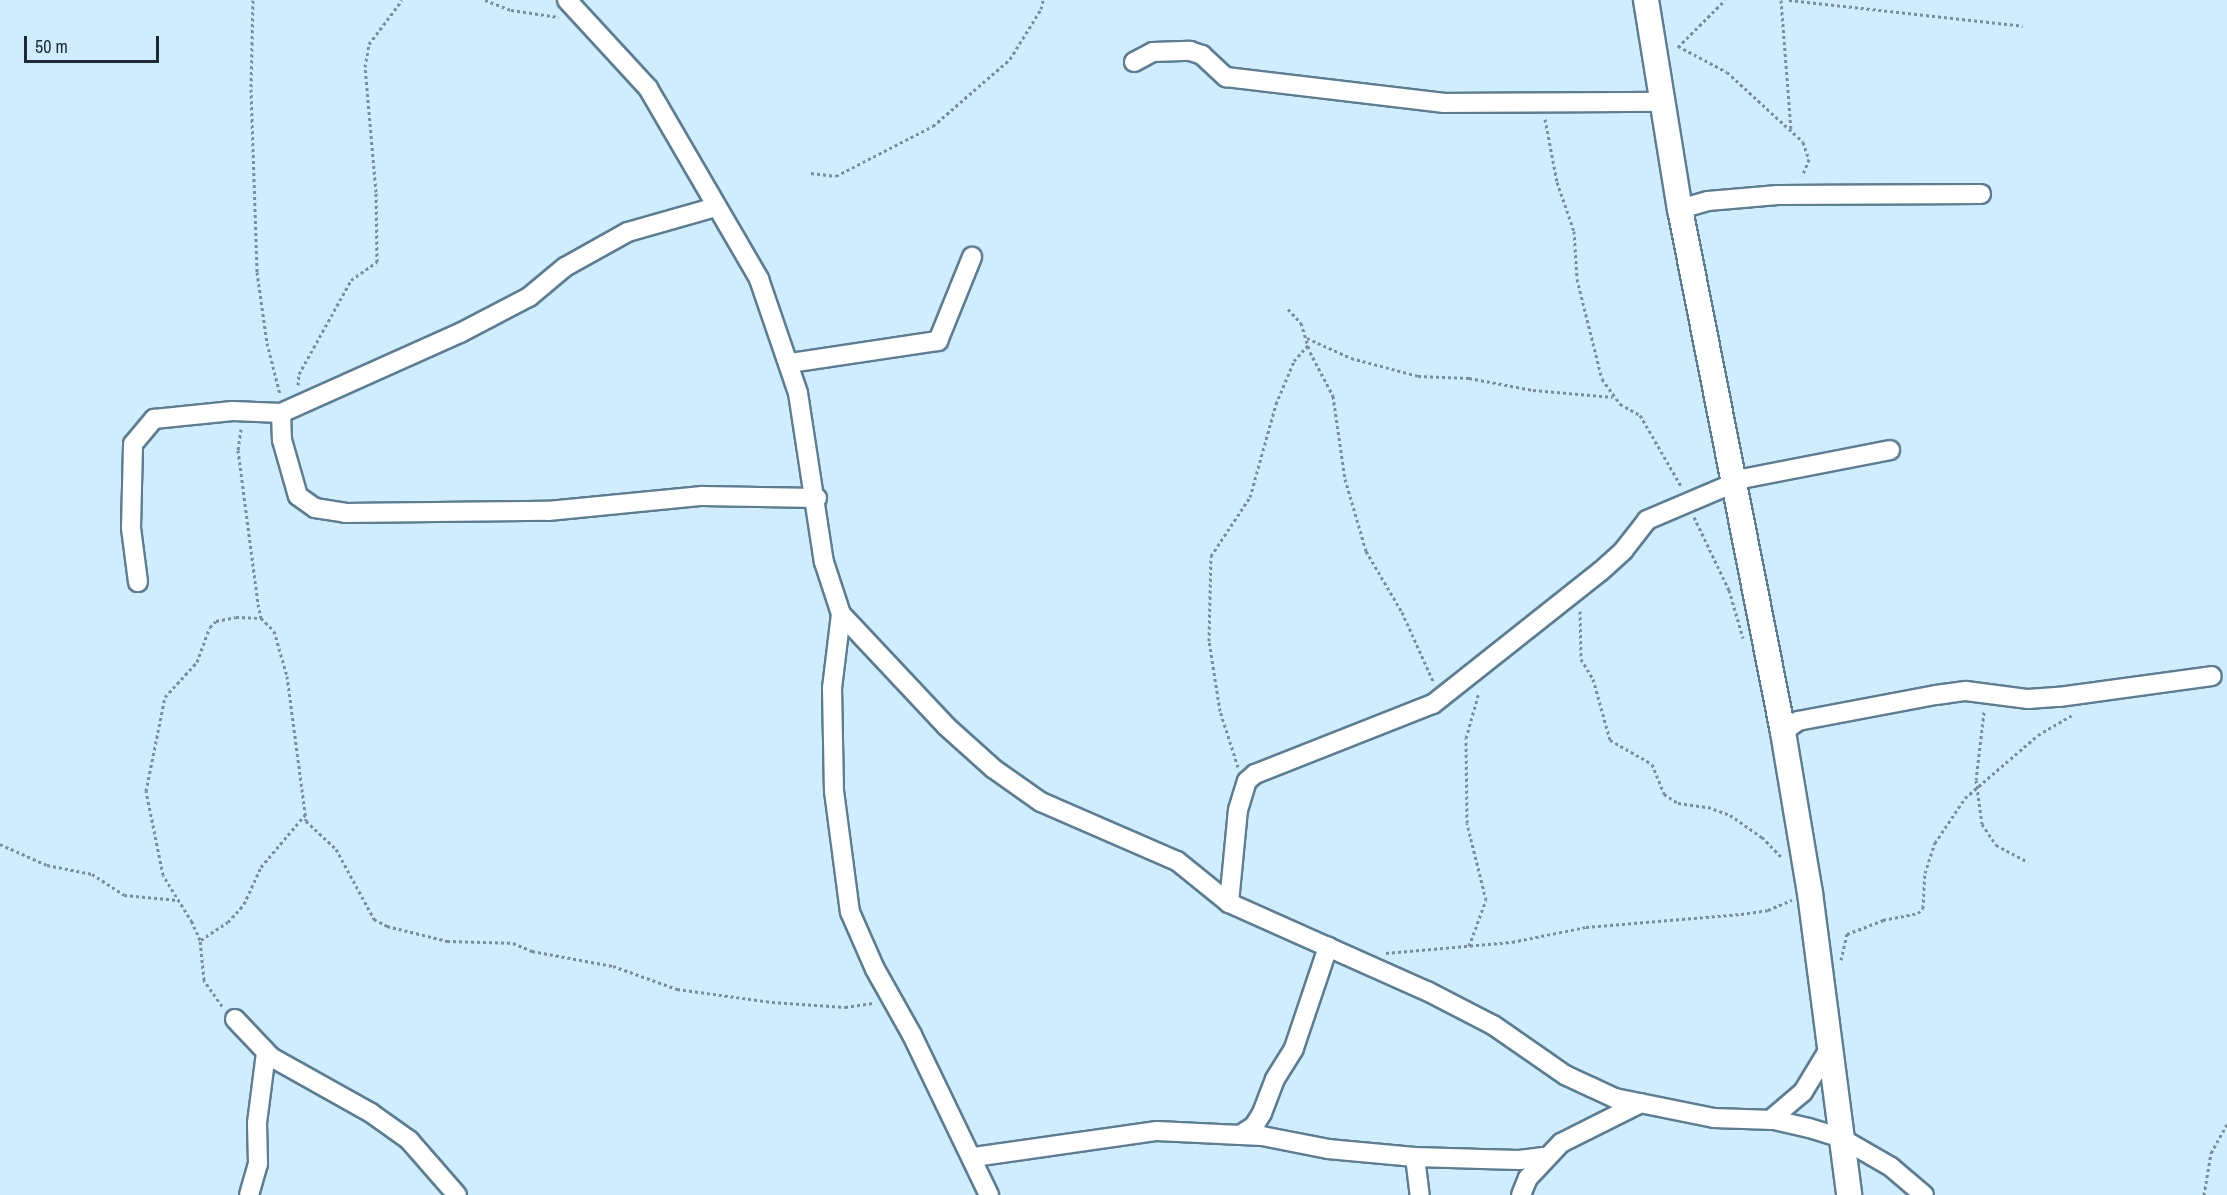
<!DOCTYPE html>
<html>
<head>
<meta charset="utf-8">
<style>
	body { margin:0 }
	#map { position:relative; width:2227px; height:1195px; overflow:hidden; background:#d0edff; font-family:"Archivo Narrow",sans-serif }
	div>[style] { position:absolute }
	.path>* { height:3px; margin-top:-1.5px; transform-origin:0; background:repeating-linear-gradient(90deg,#798e9c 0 3px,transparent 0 6px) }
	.roads { filter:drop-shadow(2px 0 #5d7d91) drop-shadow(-2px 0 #5d7d91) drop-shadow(0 2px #5d7d91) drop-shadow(0 -2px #5d7d91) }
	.street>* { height:18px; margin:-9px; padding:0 9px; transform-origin:9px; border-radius:9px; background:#fff }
	.secondary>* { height:24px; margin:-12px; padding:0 12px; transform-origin:12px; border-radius:12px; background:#fff }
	span { translate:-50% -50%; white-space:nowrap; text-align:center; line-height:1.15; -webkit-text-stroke:6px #d0edff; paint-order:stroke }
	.scale { position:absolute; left:24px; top:36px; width:135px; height:27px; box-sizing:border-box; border:3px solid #1c2932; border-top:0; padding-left:8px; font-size:18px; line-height:21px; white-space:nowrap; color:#1c2932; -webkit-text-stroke:4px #d0edff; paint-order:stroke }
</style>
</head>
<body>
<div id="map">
	<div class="path">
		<div style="left:253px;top:0;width:89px;rotate:91.3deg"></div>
		<div style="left:251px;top:89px;width:183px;rotate:88.1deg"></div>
		<div style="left:257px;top:272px;width:72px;rotate:82deg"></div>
		<div style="left:267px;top:343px;width:53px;rotate:75.7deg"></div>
		<div style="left:485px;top:0;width:28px;rotate:21deg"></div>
		<div style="left:511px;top:10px;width:48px;rotate:8.5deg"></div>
		<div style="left:1781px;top:0;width:130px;rotate:85.6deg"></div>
		<div style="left:1789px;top:0;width:235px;rotate:6.3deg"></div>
		<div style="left:1678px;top:46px;width:55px;rotate:28deg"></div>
		<div style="left:1727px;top:72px;width:103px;rotate:42.6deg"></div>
		<div style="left:1803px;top:142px;width:18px;rotate:71deg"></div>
		<div style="left:1809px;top:159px;width:18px;rotate:112deg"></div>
		<div style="left:1678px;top:47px;width:66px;rotate:-45deg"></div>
		<div style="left:1545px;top:119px;width:64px;rotate:79.2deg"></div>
		<div style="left:1557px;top:182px;width:52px;rotate:70.9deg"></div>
		<div style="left:1574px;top:231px;width:48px;rotate:86.4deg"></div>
		<div style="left:1577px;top:279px;width:103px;rotate:76deg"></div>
		<div style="left:1602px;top:379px;width:31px;rotate:54deg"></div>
		<div style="left:1620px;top:404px;width:23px;rotate:29deg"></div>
		<div style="left:1640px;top:415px;width:82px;rotate:60deg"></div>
		<div style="left:811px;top:173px;width:25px;rotate:7deg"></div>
		<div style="left:836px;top:176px;width:109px;rotate:-27.3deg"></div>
		<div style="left:933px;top:126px;width:102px;rotate:-41deg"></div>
		<div style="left:1010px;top:59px;width:59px;rotate:-58.2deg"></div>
		<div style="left:1041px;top:9px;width:9px;rotate:-77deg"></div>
		<div style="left:1288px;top:309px;width:19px;rotate:47deg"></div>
		<div style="left:1301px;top:323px;width:30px;rotate:73deg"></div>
		<div style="left:1310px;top:352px;width:50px;rotate:62.4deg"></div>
		<div style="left:1333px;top:396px;width:84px;rotate:81.8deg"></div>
		<div style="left:1345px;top:479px;width:75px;rotate:73.7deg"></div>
		<div style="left:1366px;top:551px;width:71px;rotate:59.5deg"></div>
		<div style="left:1402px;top:612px;width:76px;rotate:65.8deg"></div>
		<div style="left:1307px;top:338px;width:48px;rotate:24.4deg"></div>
		<div style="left:1351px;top:358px;width:69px;rotate:15deg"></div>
		<div style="left:1418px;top:376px;width:51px;rotate:2.2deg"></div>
		<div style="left:1469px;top:378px;width:65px;rotate:10.6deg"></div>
		<div style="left:1533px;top:390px;width:80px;rotate:5deg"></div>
		<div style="left:298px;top:385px;width:11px;rotate:-85deg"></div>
		<div style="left:299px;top:374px;width:107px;rotate:-61deg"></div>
		<div style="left:351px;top:280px;width:32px;rotate:-35deg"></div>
		<div style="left:377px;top:262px;width:70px;rotate:-90.8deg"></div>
		<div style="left:376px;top:192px;width:125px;rotate:-95deg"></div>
		<div style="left:365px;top:67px;width:23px;rotate:-80deg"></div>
		<div style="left:369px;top:44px;width:55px;rotate:-53.1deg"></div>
		<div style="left:241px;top:429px;width:21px;rotate:98deg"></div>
		<div style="left:238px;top:450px;width:155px;rotate:82.6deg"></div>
		<div style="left:258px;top:604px;width:14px;rotate:78deg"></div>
		<div style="left:261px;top:618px;width:18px;rotate:45deg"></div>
		<div style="left:274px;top:631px;width:47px;rotate:73.9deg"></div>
		<div style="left:287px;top:676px;width:146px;rotate:82.5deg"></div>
		<div style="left:306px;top:821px;width:41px;rotate:43deg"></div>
		<div style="left:336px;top:849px;width:80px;rotate:61.5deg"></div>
		<div style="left:374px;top:919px;width:15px;rotate:28deg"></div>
		<div style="left:387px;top:926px;width:62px;rotate:14deg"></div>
		<div style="left:447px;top:941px;width:66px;rotate:1.7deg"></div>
		<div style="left:513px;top:943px;width:21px;rotate:23deg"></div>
		<div style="left:532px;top:951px;width:82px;rotate:10.5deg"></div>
		<div style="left:613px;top:966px;width:68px;rotate:19.8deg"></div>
		<div style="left:677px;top:989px;width:96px;rotate:7.8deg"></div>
		<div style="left:772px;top:1002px;width:73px;rotate:3.9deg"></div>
		<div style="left:845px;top:1007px;width:29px;rotate:-8deg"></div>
		<div style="left:1694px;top:517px;width:81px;rotate:64.4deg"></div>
		<div style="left:1729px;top:590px;width:50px;rotate:73.7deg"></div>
		<div style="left:1580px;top:611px;width:48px;rotate:88.8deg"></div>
		<div style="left:1581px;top:659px;width:23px;rotate:59deg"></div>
		<div style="left:1593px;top:679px;width:63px;rotate:74.4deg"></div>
		<div style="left:1610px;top:740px;width:48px;rotate:29.7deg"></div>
		<div style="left:1652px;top:764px;width:32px;rotate:68deg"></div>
		<div style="left:1664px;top:794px;width:17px;rotate:33deg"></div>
		<div style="left:1678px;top:803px;width:30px;rotate:8deg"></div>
		<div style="left:1708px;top:807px;width:23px;rotate:20deg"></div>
		<div style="left:1730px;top:815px;width:39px;rotate:35deg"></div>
		<div style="left:1762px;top:837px;width:29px;rotate:46deg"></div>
		<div style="left:1984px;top:712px;width:68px;rotate:96.7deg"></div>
		<div style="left:1976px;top:780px;width:44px;rotate:82.2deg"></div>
		<div style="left:1982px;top:824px;width:25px;rotate:56deg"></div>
		<div style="left:1996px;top:845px;width:36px;rotate:28deg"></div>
		<div style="left:1238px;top:767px;width:59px;rotate:-107.8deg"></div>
		<div style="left:1220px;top:711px;width:71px;rotate:-98.9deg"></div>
		<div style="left:1209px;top:641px;width:85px;rotate:-88.7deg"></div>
		<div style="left:1211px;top:556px;width:71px;rotate:-56.5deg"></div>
		<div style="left:1250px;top:497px;width:97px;rotate:-74.4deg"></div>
		<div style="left:1276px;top:404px;width:47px;rotate:-67.3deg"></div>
		<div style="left:1294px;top:361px;width:21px;rotate:-49deg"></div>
		<div style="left:0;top:844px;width:51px;rotate:24.1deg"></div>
		<div style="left:47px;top:865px;width:46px;rotate:11.3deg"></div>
		<div style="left:92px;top:874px;width:38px;rotate:33deg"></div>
		<div style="left:124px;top:895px;width:54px;rotate:5.3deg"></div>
		<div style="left:201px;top:940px;width:32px;rotate:-34deg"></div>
		<div style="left:228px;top:922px;width:24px;rotate:-48deg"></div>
		<div style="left:244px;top:904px;width:41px;rotate:-65.3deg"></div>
		<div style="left:261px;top:867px;width:68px;rotate:-49.8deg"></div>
		<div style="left:1469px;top:946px;width:49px;rotate:-69.7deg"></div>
		<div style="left:1486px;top:900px;width:79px;rotate:-103.9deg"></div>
		<div style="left:1467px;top:823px;width:85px;rotate:-90.7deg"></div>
		<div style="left:1466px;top:738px;width:48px;rotate:-74.2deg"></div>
		<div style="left:1386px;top:953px;width:126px;rotate:-5deg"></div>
		<div style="left:1512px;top:942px;width:76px;rotate:-11.5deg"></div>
		<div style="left:1586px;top:927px;width:156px;rotate:-4.8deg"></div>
		<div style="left:1741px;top:914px;width:27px;rotate:-8deg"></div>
		<div style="left:1768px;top:910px;width:26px;rotate:-23deg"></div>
		<div style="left:1841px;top:960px;width:27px;rotate:-77deg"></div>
		<div style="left:1847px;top:934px;width:39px;rotate:-21deg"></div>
		<div style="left:1883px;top:920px;width:36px;rotate:-11deg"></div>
		<div style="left:1918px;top:913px;width:7px;rotate:-45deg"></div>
		<div style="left:1923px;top:908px;width:35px;rotate:-87deg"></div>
		<div style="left:1925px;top:873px;width:32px;rotate:-72deg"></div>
		<div style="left:1935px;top:843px;width:54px;rotate:-56.3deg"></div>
		<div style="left:1965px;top:798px;width:96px;rotate:-40.8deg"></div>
		<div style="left:2038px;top:735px;width:42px;rotate:-30.3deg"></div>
		<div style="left:222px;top:1006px;width:32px;rotate:-125deg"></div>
		<div style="left:204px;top:980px;width:40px;rotate:-95.7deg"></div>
		<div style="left:200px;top:940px;width:20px;rotate:-114deg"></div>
		<div style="left:192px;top:922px;width:55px;rotate:-121.7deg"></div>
		<div style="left:163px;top:875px;width:86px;rotate:-101.4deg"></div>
		<div style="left:146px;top:791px;width:96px;rotate:-78.6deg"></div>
		<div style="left:165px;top:697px;width:47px;rotate:-47.6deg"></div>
		<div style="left:197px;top:662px;width:37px;rotate:-70deg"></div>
		<div style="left:210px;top:627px;width:8px;rotate:-45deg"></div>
		<div style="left:216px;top:621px;width:20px;rotate:-11deg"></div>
		<div style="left:236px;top:617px;width:25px;rotate:2deg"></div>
		<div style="left:2204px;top:1195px;width:43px;rotate:-80.5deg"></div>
		<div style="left:2211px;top:1153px;width:33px;rotate:-61deg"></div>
	</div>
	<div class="roads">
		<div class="street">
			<div style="left:567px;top:0;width:120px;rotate:47.4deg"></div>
			<div style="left:648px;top:88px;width:221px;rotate:59.8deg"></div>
			<div style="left:759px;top:279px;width:120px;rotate:71.1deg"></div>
			<div style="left:798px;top:393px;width:171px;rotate:81.3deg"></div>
			<div style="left:824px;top:562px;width:55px;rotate:71.9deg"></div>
			<div style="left:841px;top:614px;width:154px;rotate:46.8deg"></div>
			<div style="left:946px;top:726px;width:64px;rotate:41.9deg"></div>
			<div style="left:994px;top:769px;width:57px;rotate:35.1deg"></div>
			<div style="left:1041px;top:802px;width:148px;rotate:23.5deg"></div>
			<div style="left:1177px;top:861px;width:67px;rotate:38.9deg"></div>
			<div style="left:1229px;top:903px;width:217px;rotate:24deg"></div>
			<div style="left:1427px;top:991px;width:74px;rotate:27.3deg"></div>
			<div style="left:1493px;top:1025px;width:88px;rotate:34.8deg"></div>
			<div style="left:1565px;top:1075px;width:29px;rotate:25deg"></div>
			<div style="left:1591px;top:1087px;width:26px;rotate:25deg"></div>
			<div style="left:1615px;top:1098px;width:101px;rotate:11.4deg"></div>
			<div style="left:1714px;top:1118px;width:60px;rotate:1.9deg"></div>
			<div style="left:1774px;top:1120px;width:36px;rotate:13deg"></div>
			<div style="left:1809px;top:1128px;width:34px;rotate:17deg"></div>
			<div style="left:1841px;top:1138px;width:58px;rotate:30.1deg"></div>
			<div style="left:1891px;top:1167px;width:43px;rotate:40.3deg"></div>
			<div style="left:1134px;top:62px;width:21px;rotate:-28deg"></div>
			<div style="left:1153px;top:52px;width:37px;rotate:-2deg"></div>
			<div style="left:1190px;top:51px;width:13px;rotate:18deg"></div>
			<div style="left:1202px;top:55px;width:33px;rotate:43deg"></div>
			<div style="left:1226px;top:77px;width:220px;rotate:6.8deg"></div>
			<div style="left:1444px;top:103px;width:221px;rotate:-0.3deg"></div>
			<div style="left:1680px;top:209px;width:29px;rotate:-16deg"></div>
			<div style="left:1708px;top:201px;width:70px;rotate:-4.9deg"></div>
			<div style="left:1778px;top:195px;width:203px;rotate:-0.3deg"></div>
			<div style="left:790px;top:363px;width:150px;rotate:-8.5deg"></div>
			<div style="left:938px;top:341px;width:91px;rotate:-68deg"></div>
			<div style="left:281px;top:413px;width:27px;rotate:88deg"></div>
			<div style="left:282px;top:440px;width:58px;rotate:74.1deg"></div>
			<div style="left:298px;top:496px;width:21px;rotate:35deg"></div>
			<div style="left:315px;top:508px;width:30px;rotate:9deg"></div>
			<div style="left:345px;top:513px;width:203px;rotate:-0.6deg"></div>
			<div style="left:548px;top:511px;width:155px;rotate:-5.6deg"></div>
			<div style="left:702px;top:496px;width:115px;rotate:1deg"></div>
			<div style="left:1731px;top:481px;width:162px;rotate:-11deg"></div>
			<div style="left:138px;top:582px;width:54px;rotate:-97.4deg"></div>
			<div style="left:131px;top:528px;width:84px;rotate:-88.6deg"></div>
			<div style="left:133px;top:444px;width:33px;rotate:-50deg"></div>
			<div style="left:154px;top:419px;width:79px;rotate:-5.8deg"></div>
			<div style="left:233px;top:411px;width:48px;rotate:2.4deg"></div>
			<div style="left:281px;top:413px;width:196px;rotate:-24.1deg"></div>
			<div style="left:460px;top:333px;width:78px;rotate:-27.6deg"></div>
			<div style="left:529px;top:297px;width:47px;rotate:-39.8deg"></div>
			<div style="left:565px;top:267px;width:72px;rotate:-29.1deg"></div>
			<div style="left:628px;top:232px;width:91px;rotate:-15.9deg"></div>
			<div style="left:841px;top:614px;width:75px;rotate:96.9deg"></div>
			<div style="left:832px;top:688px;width:103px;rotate:88.9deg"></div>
			<div style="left:834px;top:791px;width:122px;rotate:82.5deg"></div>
			<div style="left:850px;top:912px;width:62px;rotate:66.3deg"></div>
			<div style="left:875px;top:969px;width:76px;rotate:60.7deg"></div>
			<div style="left:912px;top:1035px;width:178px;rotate:64.3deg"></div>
			<div style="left:1783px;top:732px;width:19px;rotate:-36deg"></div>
			<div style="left:1798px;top:721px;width:140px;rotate:-10.7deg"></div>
			<div style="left:1936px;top:695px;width:30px;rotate:-8deg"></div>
			<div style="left:1966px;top:691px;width:63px;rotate:7.4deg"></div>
			<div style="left:2028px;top:699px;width:31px;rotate:-4deg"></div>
			<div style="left:2059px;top:697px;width:154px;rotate:-7.8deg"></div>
			<div style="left:1229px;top:903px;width:93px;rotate:-84.5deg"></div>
			<div style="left:1238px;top:810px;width:30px;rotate:-73deg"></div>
			<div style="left:1247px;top:781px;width:11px;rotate:-41deg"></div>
			<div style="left:1255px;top:774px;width:191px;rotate:-21.5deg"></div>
			<div style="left:1433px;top:704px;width:214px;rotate:-38.4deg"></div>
			<div style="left:1601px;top:571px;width:30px;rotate:-42deg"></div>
			<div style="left:1623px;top:551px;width:39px;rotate:-52deg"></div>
			<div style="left:1647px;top:520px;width:92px;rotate:-23deg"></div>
			<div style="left:235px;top:1019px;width:52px;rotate:46.5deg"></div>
			<div style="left:271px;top:1057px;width:115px;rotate:29.2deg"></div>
			<div style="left:371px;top:1113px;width:47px;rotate:35.4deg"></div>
			<div style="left:409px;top:1140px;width:73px;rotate:48.9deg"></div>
			<div style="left:1770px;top:1120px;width:43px;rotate:-40.3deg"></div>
			<div style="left:1803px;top:1092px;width:54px;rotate:-58.7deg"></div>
			<div style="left:1240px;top:1135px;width:17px;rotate:-33deg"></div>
			<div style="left:1254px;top:1126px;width:15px;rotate:-58deg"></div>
			<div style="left:1262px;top:1113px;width:36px;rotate:-69deg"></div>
			<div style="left:1275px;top:1079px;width:36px;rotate:-58deg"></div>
			<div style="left:1294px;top:1048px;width:107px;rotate:-71.4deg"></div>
			<div style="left:974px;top:1157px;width:185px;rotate:-8.1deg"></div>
			<div style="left:1157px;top:1131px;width:105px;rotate:2.7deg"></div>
			<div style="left:1262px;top:1136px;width:67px;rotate:11.1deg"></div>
			<div style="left:1328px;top:1149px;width:87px;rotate:5.3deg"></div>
			<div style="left:1415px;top:1157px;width:104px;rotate:1.7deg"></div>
			<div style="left:1519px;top:1160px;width:25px;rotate:-7deg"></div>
			<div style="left:1415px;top:1157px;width:38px;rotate:83deg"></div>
			<div style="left:249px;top:1195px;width:32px;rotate:-74deg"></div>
			<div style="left:258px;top:1164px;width:41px;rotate:-91.4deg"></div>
			<div style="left:257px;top:1123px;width:71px;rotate:-82.7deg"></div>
			<div style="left:1521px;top:1195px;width:18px;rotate:-68deg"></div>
			<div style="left:1528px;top:1178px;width:48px;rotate:-46.7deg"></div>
			<div style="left:1561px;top:1143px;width:89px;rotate:-26.6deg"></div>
		</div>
		<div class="secondary">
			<div style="left:1646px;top:0;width:212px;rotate:80.8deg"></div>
			<div style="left:1680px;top:209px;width:533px;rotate:78.86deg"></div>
			<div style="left:1783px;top:732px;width:163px;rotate:80.5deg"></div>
			<div style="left:1810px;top:893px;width:305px;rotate:82.6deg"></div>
		</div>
	</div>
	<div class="scale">50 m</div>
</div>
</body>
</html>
